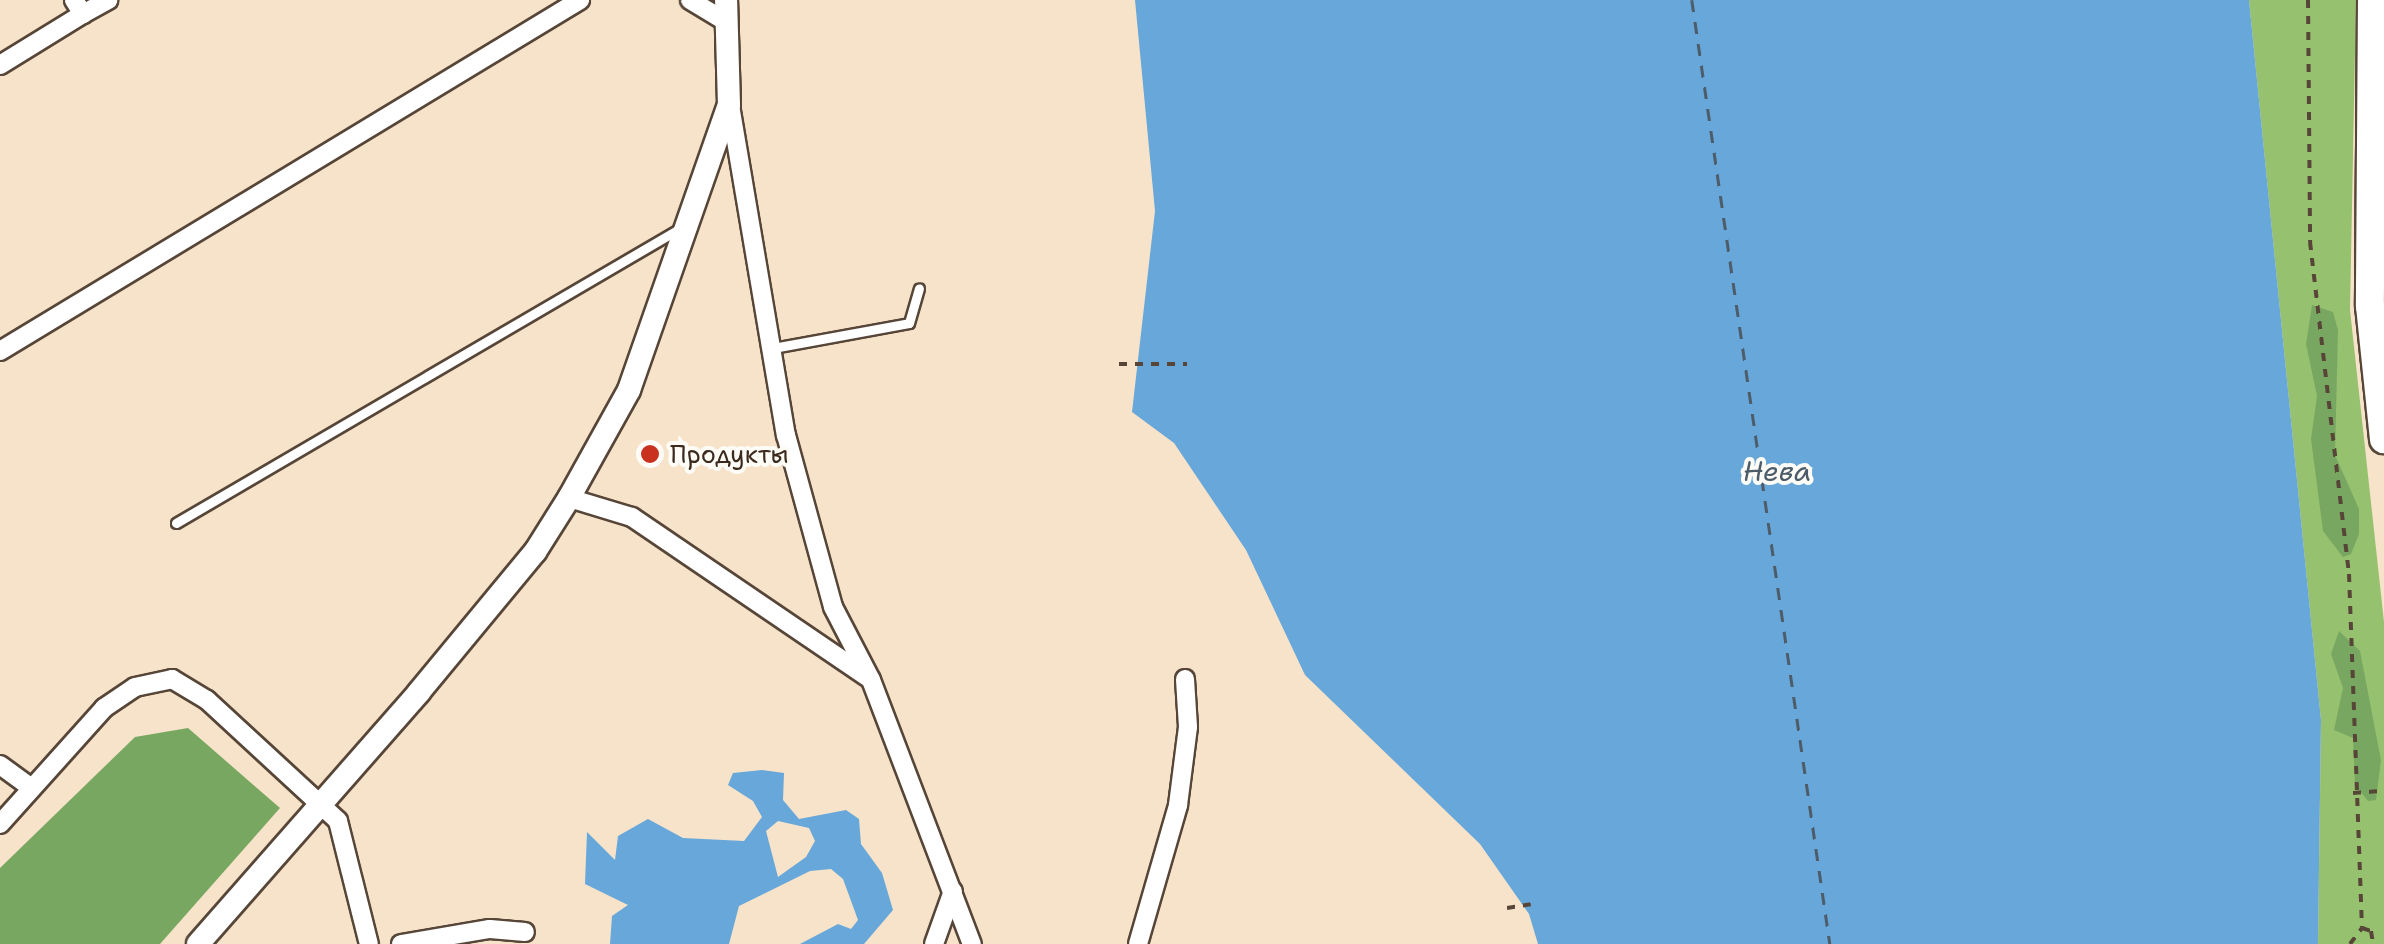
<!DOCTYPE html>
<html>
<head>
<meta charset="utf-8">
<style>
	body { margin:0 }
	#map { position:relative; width:2384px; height:944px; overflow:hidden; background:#f6e3ca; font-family:"Shantell Sans",sans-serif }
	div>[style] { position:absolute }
	.green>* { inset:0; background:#96c16e }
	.forest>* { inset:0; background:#78a761 }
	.water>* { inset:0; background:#67a7da }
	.ferry>* { height:2.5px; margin-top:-1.25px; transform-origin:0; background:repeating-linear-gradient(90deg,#4d5c69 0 12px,transparent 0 22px) }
	.path>* { height:4px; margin-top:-2px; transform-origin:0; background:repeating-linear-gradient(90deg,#574638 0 8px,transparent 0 16px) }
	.roads { filter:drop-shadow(2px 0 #574638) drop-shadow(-2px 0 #574638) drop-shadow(0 2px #574638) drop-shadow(0 -2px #574638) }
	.lane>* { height:9px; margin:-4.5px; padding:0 4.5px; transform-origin:4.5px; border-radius:4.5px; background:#fff }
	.street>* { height:18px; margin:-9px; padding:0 9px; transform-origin:9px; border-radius:9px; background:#fff }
	.secondary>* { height:22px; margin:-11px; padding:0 11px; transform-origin:11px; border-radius:11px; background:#fff }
	.primary>* { height:28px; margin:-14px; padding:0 14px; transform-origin:14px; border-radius:14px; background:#fff }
	.dots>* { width:28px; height:28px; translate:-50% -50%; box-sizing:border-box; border:5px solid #fdfcf7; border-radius:50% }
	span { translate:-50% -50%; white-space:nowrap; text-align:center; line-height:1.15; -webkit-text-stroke:8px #fdfcf7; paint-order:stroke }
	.poi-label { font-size:25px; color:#3b2a1e }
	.left { translate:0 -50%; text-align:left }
	.water-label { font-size:28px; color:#4d5c69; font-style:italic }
</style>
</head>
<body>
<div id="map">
	<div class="green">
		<div style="clip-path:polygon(2249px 0,2356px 0,2350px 310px,2384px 622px,2384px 944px,2318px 944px,2321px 720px)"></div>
	</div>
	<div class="forest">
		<div style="clip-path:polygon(2312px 305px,2333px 312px,2338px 330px,2335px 455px,2359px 509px,2359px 534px,2351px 554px,2343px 557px,2323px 531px,2311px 439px,2317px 396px,2306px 344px)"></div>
		<div style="clip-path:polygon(2339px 631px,2360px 651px,2381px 760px,2376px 800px,2368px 801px,2355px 785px,2353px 738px,2334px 730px,2343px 688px,2331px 654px)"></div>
		<div style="clip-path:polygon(188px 728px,280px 808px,160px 944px,0 944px,0 868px,135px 737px)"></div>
	</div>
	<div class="water">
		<div style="clip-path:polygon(1135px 0,2249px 0,2321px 720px,2318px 944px,1538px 944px,1529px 914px,1480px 844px,1305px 675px,1246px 550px,1174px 443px,1132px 412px,1155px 211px)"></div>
		<div style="clip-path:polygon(evenodd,762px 770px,784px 773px,783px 800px,799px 819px,846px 810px,859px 819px,861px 844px,882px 873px,893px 910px,864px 944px,800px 944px,838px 924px,851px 929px,858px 920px,843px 879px,831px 869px,810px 871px,739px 906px,729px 944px,610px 944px,612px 916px,628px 905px,585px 884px,587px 832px,615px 860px,618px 836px,648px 819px,683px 838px,744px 841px,762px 817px,753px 801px,728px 785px,733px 773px,762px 770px,778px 821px,809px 828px,815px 841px,806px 857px,778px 877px,766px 831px,778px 821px)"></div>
	</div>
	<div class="ferry">
		<div style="left:1692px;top:0;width:954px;rotate:81.68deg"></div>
	</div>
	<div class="path">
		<div style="left:2308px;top:0;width:242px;rotate:89.5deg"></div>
		<div style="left:2310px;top:242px;width:334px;rotate:83.3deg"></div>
		<div style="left:2349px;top:574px;width:354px;rotate:87.9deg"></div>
		<div style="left:1119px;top:364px;width:68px"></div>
		<div style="left:2353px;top:793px;width:31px;rotate:-4deg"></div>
		<div style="left:1507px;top:908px;width:24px;rotate:-9deg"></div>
		<div style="left:2350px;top:944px;width:20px;rotate:-53deg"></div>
		<div style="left:2362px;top:928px;width:9px;rotate:18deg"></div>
		<div style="left:2371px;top:931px;width:13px;rotate:81deg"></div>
	</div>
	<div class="roads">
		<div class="lane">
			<div style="left:773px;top:348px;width:138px;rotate:-10.4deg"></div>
			<div style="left:909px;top:323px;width:36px;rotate:-74deg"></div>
			<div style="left:176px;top:523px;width:583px;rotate:-30.31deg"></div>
		</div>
		<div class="street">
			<div style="left:74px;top:0;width:17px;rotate:57deg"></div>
			<div style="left:83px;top:14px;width:29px;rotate:-29deg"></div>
			<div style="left:690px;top:0;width:41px;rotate:31deg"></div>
			<div style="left:0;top:65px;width:97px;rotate:-31.6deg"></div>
			<div style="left:730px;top:105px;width:335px;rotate:80.4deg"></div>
			<div style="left:786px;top:435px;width:178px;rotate:74.7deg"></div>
			<div style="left:833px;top:607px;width:82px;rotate:62.5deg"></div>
			<div style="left:871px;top:680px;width:283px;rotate:69.1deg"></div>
			<div style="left:0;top:351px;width:678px;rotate:-31.18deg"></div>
			<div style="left:569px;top:498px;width:66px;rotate:16.8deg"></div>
			<div style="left:632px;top:517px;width:284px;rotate:34.2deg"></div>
			<div style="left:0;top:765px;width:39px;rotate:36deg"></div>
			<div style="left:0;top:824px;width:156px;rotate:-48.1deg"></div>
			<div style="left:104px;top:708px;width:37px;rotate:-34deg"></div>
			<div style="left:135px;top:687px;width:38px;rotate:-12deg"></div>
			<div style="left:172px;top:679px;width:41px;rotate:31deg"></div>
			<div style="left:207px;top:700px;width:178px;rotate:42.7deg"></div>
			<div style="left:338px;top:821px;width:127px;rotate:75.9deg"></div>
			<div style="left:401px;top:944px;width:90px;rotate:-9.6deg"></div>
			<div style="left:490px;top:929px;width:35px;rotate:5deg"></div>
			<div style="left:934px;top:944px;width:56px;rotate:-70.3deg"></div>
			<div style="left:1138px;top:944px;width:145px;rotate:-73.9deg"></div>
			<div style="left:1178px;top:805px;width:79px;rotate:-82.7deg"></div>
			<div style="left:1188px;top:727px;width:48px;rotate:-93.6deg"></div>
		</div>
		<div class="secondary">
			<div style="left:198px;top:944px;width:335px;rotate:-48.7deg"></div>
			<div style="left:419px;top:692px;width:182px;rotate:-50.4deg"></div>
			<div style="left:535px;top:552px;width:64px;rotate:-57.8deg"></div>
			<div style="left:569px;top:498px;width:124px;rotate:-60.9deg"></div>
			<div style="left:629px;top:390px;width:302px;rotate:-70.7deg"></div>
			<div style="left:729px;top:105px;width:105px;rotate:-91.6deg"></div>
		</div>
		<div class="primary">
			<div style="left:2372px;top:0;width:306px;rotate:90.4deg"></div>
			<div style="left:2370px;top:306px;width:134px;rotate:84deg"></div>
		</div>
	</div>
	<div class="dots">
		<div style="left:650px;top:454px;background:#c8321e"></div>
	</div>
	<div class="poi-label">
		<span class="left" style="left:670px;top:454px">Продукты</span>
	</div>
	<div class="water-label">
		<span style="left:1777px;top:471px">Нева</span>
	</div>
</div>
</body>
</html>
